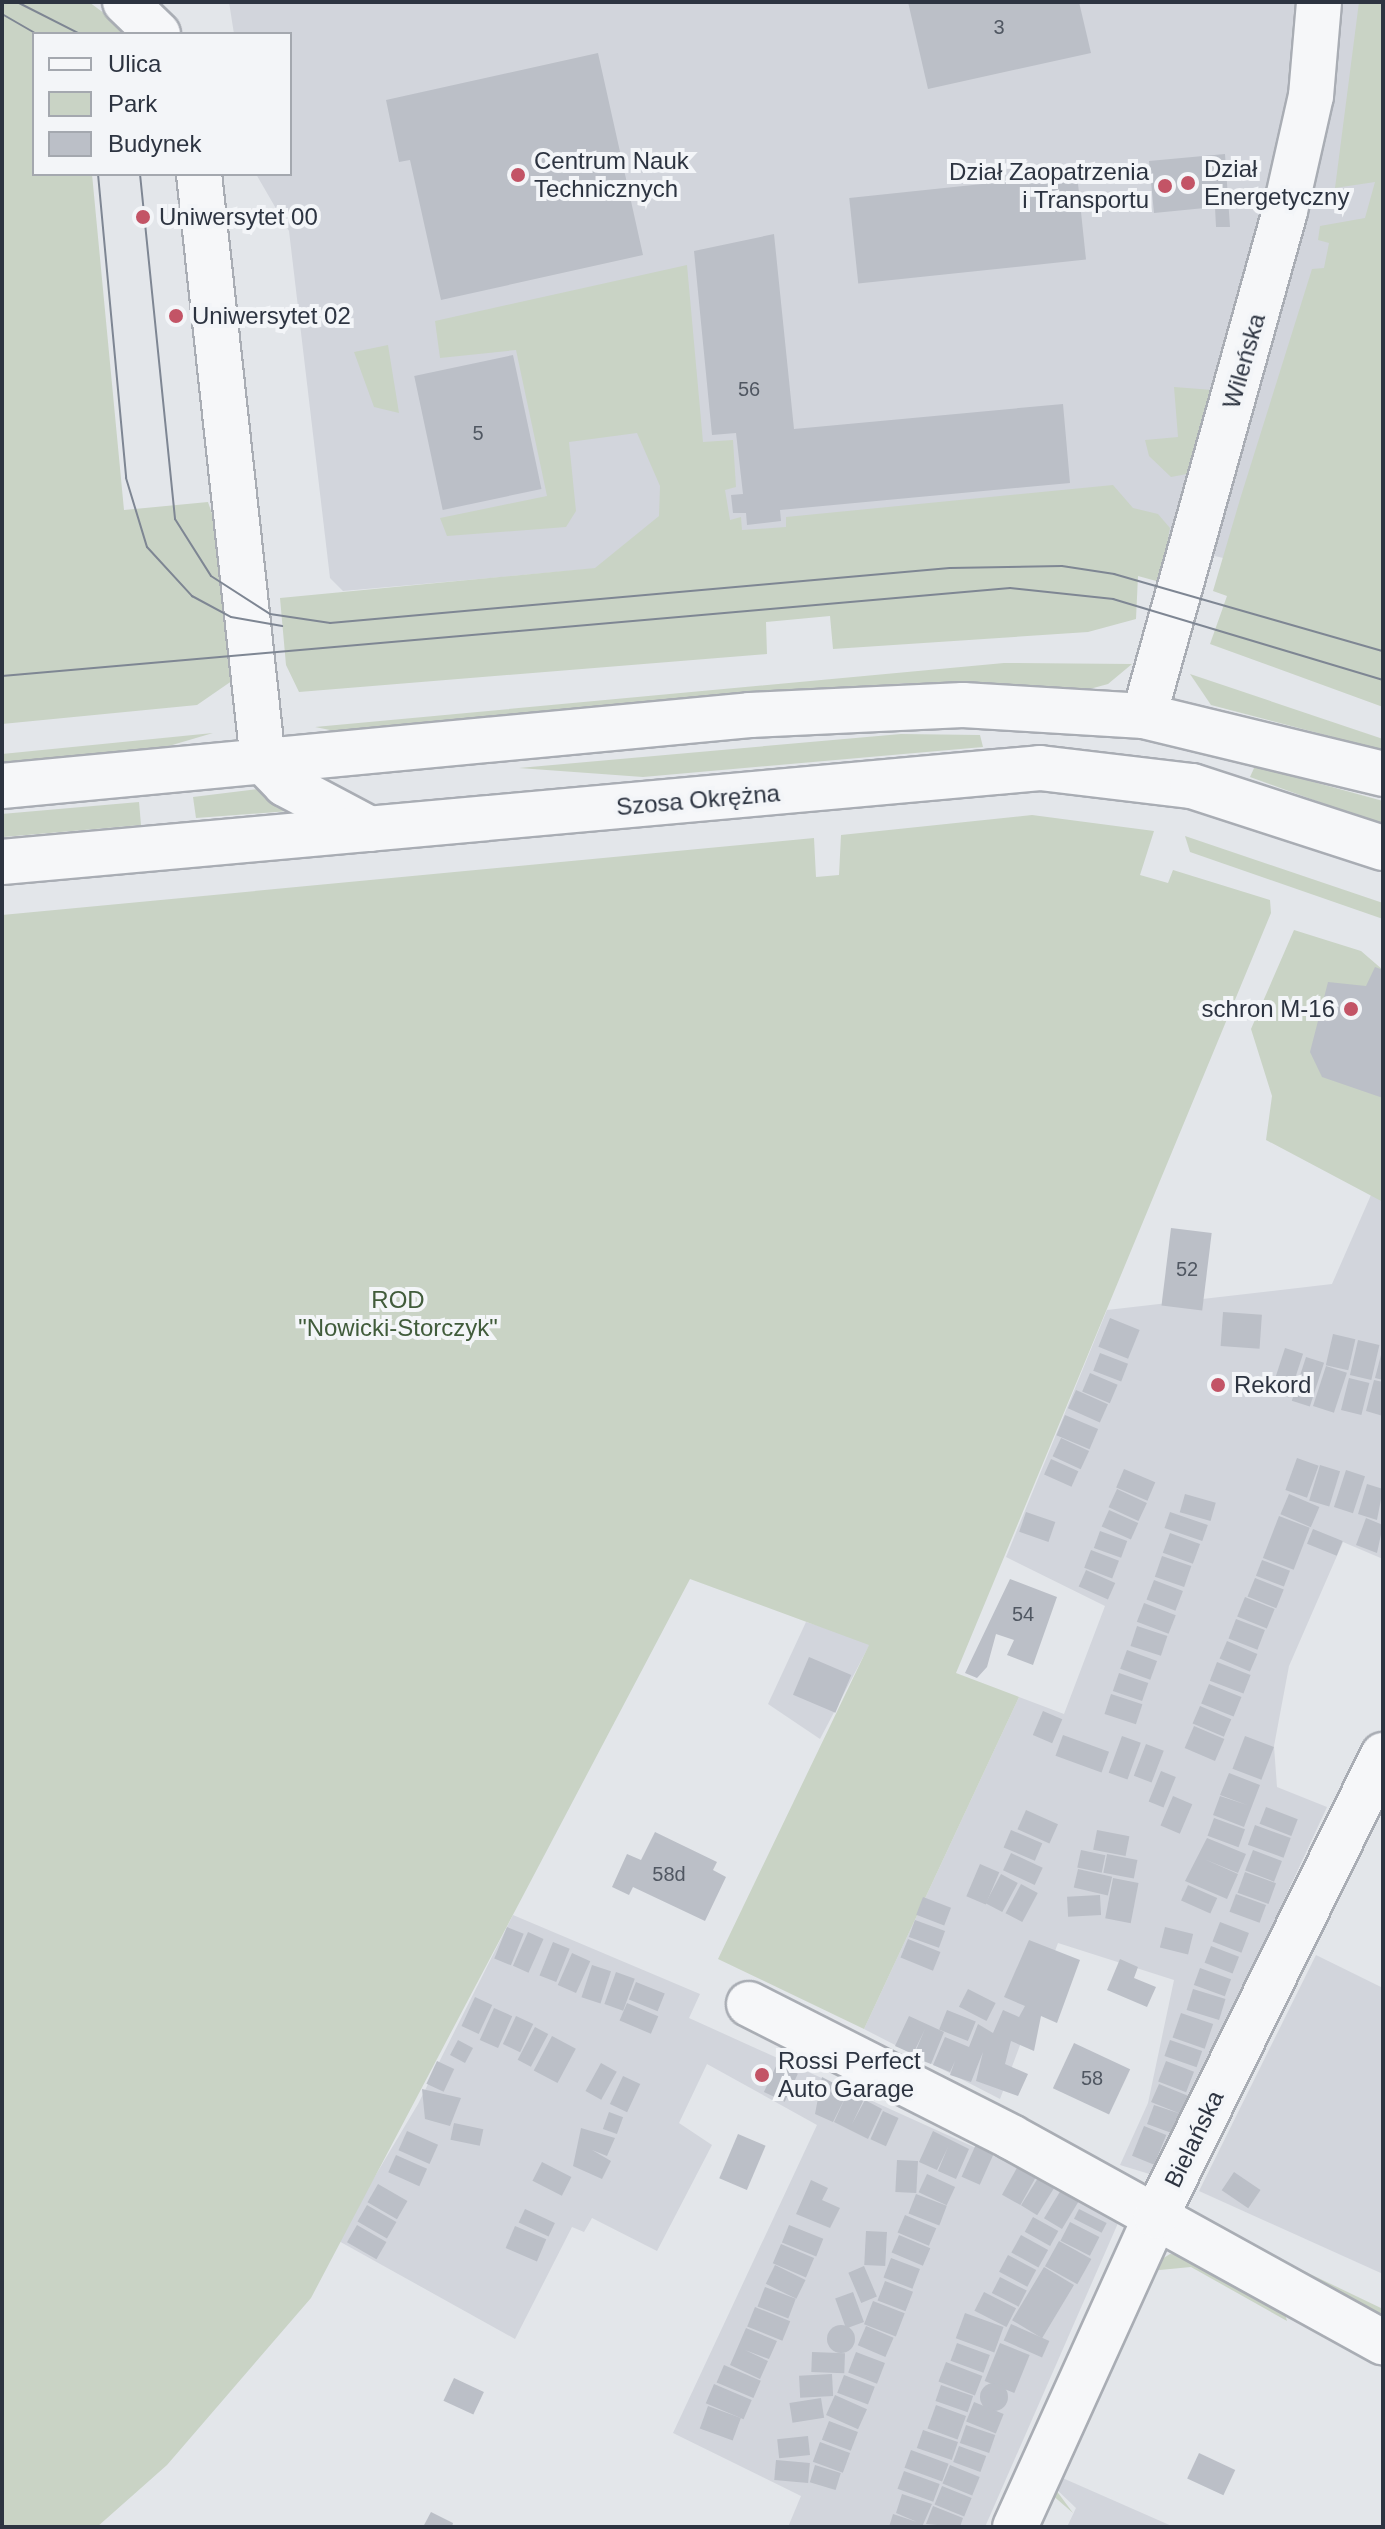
<!DOCTYPE html>
<html>
<head>
<meta charset="utf-8">
<style>
	body { margin:0 }
	#map { position:relative; width:1385px; height:2529px; overflow:hidden; background:#e3e6ea; font-family:Arial,sans-serif }
	div>[style] { position:absolute }
	.built>* { inset:0; background:#d2d5dc }
	.green>* { inset:0; background:#c9d3c5; transform-origin:0 0 }
	.building>* { inset:0; background:#bbbfc7; transform-origin:0 0 }
	.round { border-radius:50% }
	.roads { filter:drop-shadow(2px 0 #a9adb4) drop-shadow(-2px 0 #a9adb4) drop-shadow(0 2px #a9adb4) drop-shadow(0 -2px #a9adb4) }
	.minor>* { height:44px; margin:-22px; padding:0 22px; transform-origin:22px; border-radius:22px; background:#f6f7f9 }
	.tram>* { height:2px; margin:-1px; padding:0 1px; transform-origin:1px; border-radius:1px; background:#7e8693 }
	.dots>* { width:22px; height:22px; translate:-50% -50%; box-sizing:border-box; border:4px solid #f3f5f8; border-radius:50% }
	span { translate:-50% -50%; white-space:nowrap; text-align:center; line-height:1.15; -webkit-text-stroke:8px #f3f5f8; paint-order:stroke }
	.number-label { font-size:20px; color:#505762 }
	.number-label span { -webkit-text-stroke-width:0 }
	.poi-label { font-size:24px; color:#2d3441 }
	.left { translate:0 -50%; text-align:left }
	.right { translate:-100% -50%; text-align:right }
	.street-label { font-size:24px; color:#2d3441 }
	.park-label { font-size:24px; color:#415c3b }
	.frame { position:absolute; inset:0; border:4px solid #2d3441; pointer-events:none }
	.legend { position:absolute; left:32px; top:32px; width:260px; height:144px; box-sizing:border-box; background:#f3f5f8; border:2px solid #a4a8af; margin:0; padding:10px 14px; list-style:none; font-size:24px; color:#2d3441 }
	.legend li { display:flex; align-items:center; gap:16px; height:40px }
	.legend b { width:40px; border:2px solid #a4a8af }
</style>
</head>
<body>
<div id="map">
	<div class="built">
		<div style="clip-path:polygon(229px 2px,1383px 2px,1383px 597px,1170px 545px,1042px 529px,343px 591px,330px 578px,289px 231px,256px 174px,290px 174px,290px 34px,234px 34px)"></div>
		<div style="clip-path:polygon(1371px 1195px,1383px 1200px,1383px 1559px,1343px 1542px,1289px 1666px,1274px 1746px,1277px 1787px,1327px 1807px,1156px 2176px,1120px 2165px,1148px 2103px,1174px 1980px,1058px 1943px,1000px 2099px,864px 2029px,1019px 1697px,1064px 1714px,1105px 1606px,1006px 1557px,1107px 1310px,1332px 1284px)"></div>
		<div style="clip-path:polygon(806px 1622px,871px 1642px,820px 1739px,768px 1704px)"></div>
		<div style="clip-path:polygon(513px 1915px,700px 1994px,689px 2018px,1122px 2214px,985px 2527px,788px 2527px,801px 2496px,673px 2433px,817px 2125px,707px 2064px,679px 2123px,712px 2145px,657px 2251px,592px 2218px,584px 2232px,572px 2227px,515px 2339px,337px 2240px,418px 2104px)"></div>
		<div style="clip-path:polygon(1316px 1955px,1383px 1988px,1383px 2274px,1199px 2191px)"></div>
		<div style="clip-path:polygon(1058px 2476px,1174px 2527px,1067px 2527px,1076px 2508px,1053px 2486px)"></div>
	</div>
	<div class="green">
		<div style="clip-path:polygon(2px 2px,89px 2px,132px 34px,34px 34px,34px 174px,92px 174px,124px 510px,208px 502px,227px 558px,239px 676px,197px 705px,2px 724px)"></div>
		<div style="clip-path:polygon(1359px 2px,1383px 2px,1383px 707px,1210px 644px,1227px 596px,1213px 591px,1241px 496px,1312px 269px,1324px 268px,1329px 243px,1318px 240px,1320px 226px,1365px 218px,1375px 182px,1335px 188px)"></div>
		<div style="clip-path:polygon(687px 265px,703px 442px,733px 440px,736px 487px,725px 490px,730px 520px,741px 517px,742px 530px,786px 527px,786px 517px,1113px 485px,1133px 508px,1158px 514px,1170px 528px,1160px 582px,1138px 576px,1136px 619px,1088px 632px,833px 649px,830px 616px,766px 622px,767px 654px,299px 692px,286px 665px,280px 598px,595px 568px,659px 516px,660px 486px,637px 433px,569px 442px,576px 511px,566px 527px,447px 536px,440px 518px,547px 496px,516px 350px,440px 358px,435px 321px)"></div>
		<div style="clip-path:polygon(388px 345px,399px 413px,374px 407px,354px 352px)"></div>
		<div style="clip-path:polygon(1174px 387px,1213px 390px,1187px 474px,1171px 477px,1149px 456px,1145px 440px,1178px 437px)"></div>
		<div style="clip-path:polygon(1004px 663px,1132px 664px,1108px 684px,1086px 690px,908px 683px,340px 732px,315px 727px)"></div>
		<div style="clip-path:polygon(1190px 674px,1383px 739px,1383px 750px,1211px 705px)"></div>
		<div style="clip-path:polygon(213px 733px,162px 748px,2px 763px,2px 754px)"></div>
		<div style="clip-path:polygon(901px 734px,980px 735px,983px 747px,643px 777px,519px 768px)"></div>
		<div style="clip-path:polygon(1255px 766px,1383px 801px,1383px 825px,1250px 777px)"></div>
		<div style="clip-path:polygon(258px 789px,289px 811px,196px 818px,193px 797px)"></div>
		<div style="left:139px;top:802px;width:23px;height:138px;rotate:85deg"></div>
		<div style="clip-path:polygon(1032px 815px,1154px 831px,1140px 875px,1168px 883px,1173px 870px,1270px 900px,1271px 913px,956px 1673px,1019px 1697px,864px 2029px,718px 1959px,869px 1645px,690px 1579px,311px 2298px,167px 2465px,97px 2527px,2px 2527px,2px 915px,814px 838px,816px 877px,839px 875px,841px 835px)"></div>
		<div style="clip-path:polygon(1185px 836px,1383px 903px,1383px 919px,1190px 852px)"></div>
		<div style="clip-path:polygon(1294px 930px,1361px 951px,1383px 970px,1383px 1202px,1266px 1140px,1272px 1096px,1251px 1029px)"></div>
		<div style="clip-path:polygon(1170px 2254px,1195px 2256px,1283px 2306px,1287px 2321px,1191px 2267px,1149px 2271px,1053px 2486px,1073px 2513px,1051px 2494px,1054px 2466px,1146px 2269px)"></div>
		<div style="clip-path:polygon(1285px 2262px,1383px 2309px,1383px 2332px,1285px 2269px)"></div>
	</div>
	<div class="building">
		<div style="clip-path:polygon(908px 2px,1079px 2px,1091px 53px,928px 89px)"></div>
		<div style="clip-path:polygon(598px 53px,643px 255px,441px 300px,410px 160px,399px 162px,386px 100px)"></div>
		<div style="clip-path:polygon(1225px 154px,1230px 227px,1216px 227px,1215px 207px,1154px 213px,1149px 161px)"></div>
		<div style="left:1077px;top:174px;width:86px;height:229px;rotate:84deg"></div>
		<div style="clip-path:polygon(774px 234px,794px 429px,1063px 404px,1070px 483px,780px 510px,781px 521px,747px 525px,746px 513px,733px 513px,731px 495px,743px 494px,736px 433px,712px 435px,694px 251px)"></div>
		<div style="left:513px;top:355px;width:137px;height:101px;rotate:78deg"></div>
		<div style="clip-path:polygon(1375px 967px,1383px 970px,1383px 1098px,1322px 1077px,1310px 1052px,1328px 982px,1366px 986px)"></div>
		<div style="left:1171px;top:1228px;width:41px;height:78px;rotate:7deg"></div>
		<div style="left:1223px;top:1312px;width:39px;height:34px;rotate:4deg"></div>
		<div style="left:1110px;top:1318px;width:32px;height:31px;rotate:22deg"></div>
		<div style="left:1333px;top:1334px;width:23px;height:32px;rotate:13deg"></div>
		<div style="left:1358px;top:1340px;width:22px;height:36px;rotate:13deg"></div>
		<div style="left:1285px;top:1348px;width:19px;height:46px;rotate:18deg"></div>
		<div style="clip-path:polygon(1382px 1351px,1383px 1351px,1383px 1380px,1375px 1378px)"></div>
		<div style="left:1100px;top:1353px;width:30px;height:19px;rotate:21deg"></div>
		<div style="left:1306px;top:1357px;width:19px;height:46px;rotate:18deg"></div>
		<div style="left:1326px;top:1366px;width:22px;height:42px;rotate:18deg"></div>
		<div style="left:1090px;top:1373px;width:30px;height:20px;rotate:23deg"></div>
		<div style="left:1349px;top:1378px;width:21px;height:33px;rotate:14deg"></div>
		<div style="clip-path:polygon(1374px 1380px,1383px 1382px,1383px 1416px,1366px 1411px)"></div>
		<div style="left:1076px;top:1390px;width:35px;height:20px;rotate:24deg"></div>
		<div style="left:1065px;top:1415px;width:36px;height:22px;rotate:23deg"></div>
		<div style="left:1061px;top:1438px;width:31px;height:20px;rotate:25deg"></div>
		<div style="left:1297px;top:1458px;width:23px;height:34px;rotate:20deg"></div>
		<div style="left:1051px;top:1459px;width:30px;height:17px;rotate:24deg"></div>
		<div style="left:1320px;top:1465px;width:21px;height:37px;rotate:17deg"></div>
		<div style="left:1124px;top:1469px;width:34px;height:20px;rotate:23deg"></div>
		<div style="left:1346px;top:1470px;width:20px;height:39px;rotate:18deg"></div>
		<div style="clip-path:polygon(1367px 1484px,1383px 1489px,1377px 1520px,1358px 1514px)"></div>
		<div style="left:1117px;top:1489px;width:33px;height:20px;rotate:25deg"></div>
		<div style="left:1185px;top:1494px;width:32px;height:19px;rotate:16deg"></div>
		<div style="left:1289px;top:1494px;width:33px;height:22px;rotate:23deg"></div>
		<div style="left:1109px;top:1510px;width:32px;height:18px;rotate:24deg"></div>
		<div style="left:1026px;top:1512px;width:31px;height:21px;rotate:19deg"></div>
		<div style="left:1170px;top:1512px;width:40px;height:17px;rotate:19deg"></div>
		<div style="left:1279px;top:1516px;width:33px;height:45px;rotate:21deg"></div>
		<div style="clip-path:polygon(1366px 1518px,1383px 1525px,1377px 1553px,1356px 1545px)"></div>
		<div style="left:1313px;top:1529px;width:32px;height:16px;rotate:22deg"></div>
		<div style="left:1100px;top:1531px;width:29px;height:18px;rotate:20deg"></div>
		<div style="left:1170px;top:1533px;width:32px;height:21px;rotate:20deg"></div>
		<div style="left:1091px;top:1550px;width:30px;height:19px;rotate:21deg"></div>
		<div style="left:1162px;top:1556px;width:31px;height:22px;rotate:19deg"></div>
		<div style="left:1262px;top:1560px;width:30px;height:17px;rotate:21deg"></div>
		<div style="left:1086px;top:1570px;width:32px;height:18px;rotate:24deg"></div>
		<div style="left:1255px;top:1578px;width:31px;height:20px;rotate:22deg"></div>
		<div style="clip-path:polygon(1010px 1579px,1057px 1597px,1033px 1665px,1007px 1655px,1014px 1640px,996px 1634px,987px 1667px,977px 1678px,965px 1673px)"></div>
		<div style="left:1154px;top:1580px;width:31px;height:21px;rotate:21deg"></div>
		<div style="left:1245px;top:1597px;width:32px;height:21px;rotate:22deg"></div>
		<div style="left:1144px;top:1603px;width:34px;height:20px;rotate:21deg"></div>
		<div style="left:1236px;top:1619px;width:31px;height:21px;rotate:21deg"></div>
		<div style="left:1137px;top:1626px;width:32px;height:21px;rotate:18deg"></div>
		<div style="left:1227px;top:1641px;width:33px;height:19px;rotate:23deg"></div>
		<div style="left:1127px;top:1650px;width:32px;height:20px;rotate:20deg"></div>
		<div style="left:809px;top:1657px;width:46px;height:41px;rotate:23deg"></div>
		<div style="left:1217px;top:1662px;width:36px;height:20px;rotate:21deg"></div>
		<div style="left:1119px;top:1673px;width:31px;height:19px;rotate:19deg"></div>
		<div style="left:1209px;top:1684px;width:35px;height:21px;rotate:22deg"></div>
		<div style="left:1111px;top:1694px;width:33px;height:21px;rotate:18deg"></div>
		<div style="left:1200px;top:1706px;width:34px;height:19px;rotate:23deg"></div>
		<div style="left:1043px;top:1711px;width:21px;height:26px;rotate:23deg"></div>
		<div style="left:1194px;top:1726px;width:33px;height:24px;rotate:23deg"></div>
		<div style="left:1063px;top:1735px;width:49px;height:22px;rotate:20deg"></div>
		<div style="left:1122px;top:1736px;width:20px;height:39px;rotate:20deg"></div>
		<div style="left:1245px;top:1736px;width:31px;height:35px;rotate:21deg"></div>
		<div style="left:1146px;top:1744px;width:19px;height:34px;rotate:21deg"></div>
		<div style="left:1161px;top:1771px;width:16px;height:33px;rotate:22deg"></div>
		<div style="clip-path:polygon(1229px 1773px,1260px 1785px,1244px 1827px,1213px 1815px,1220px 1796px,1247px 1805px,1220px 1795px)"></div>
		<div style="left:1173px;top:1796px;width:21px;height:32px;rotate:23deg"></div>
		<div style="left:1266px;top:1807px;width:34px;height:18px;rotate:21deg"></div>
		<div style="left:1026px;top:1810px;width:35px;height:21px;rotate:24deg"></div>
		<div style="left:1214px;top:1818px;width:33px;height:19px;rotate:20deg"></div>
		<div style="left:1255px;top:1825px;width:38px;height:21px;rotate:20deg"></div>
		<div style="left:1011px;top:1830px;width:34px;height:19px;rotate:23deg"></div>
		<div style="left:1097px;top:1830px;width:33px;height:20px;rotate:11deg"></div>
		<div style="clip-path:polygon(655px 1832px,717px 1862px,713px 1870px,726px 1877px,705px 1921px,633px 1887px,629px 1895px,612px 1887px,627px 1854px,641px 1860px)"></div>
		<div style="clip-path:polygon(1207px 1838px,1246px 1854px,1238px 1873px,1204px 1859px,1238px 1874px,1227px 1899px,1185px 1881px)"></div>
		<div style="left:1081px;top:1850px;width:25px;height:18px;rotate:12deg"></div>
		<div style="left:1253px;top:1850px;width:31px;height:22px;rotate:21deg"></div>
		<div style="left:1011px;top:1853px;width:35px;height:19px;rotate:25deg"></div>
		<div style="left:1107px;top:1854px;width:31px;height:19px;rotate:11deg"></div>
		<div style="left:980px;top:1864px;width:21px;height:35px;rotate:23deg"></div>
		<div style="left:1078px;top:1869px;width:35px;height:19px;rotate:13deg"></div>
		<div style="left:1245px;top:1872px;width:33px;height:22px;rotate:20deg"></div>
		<div style="left:1001px;top:1874px;width:19px;height:33px;rotate:28deg"></div>
		<div style="left:1113px;top:1878px;width:26px;height:41px;rotate:11deg"></div>
		<div style="left:1021px;top:1884px;width:19px;height:33px;rotate:28deg"></div>
		<div style="left:1188px;top:1885px;width:32px;height:17px;rotate:24deg"></div>
		<div style="left:1236px;top:1894px;width:32px;height:19px;rotate:20deg"></div>
		<div style="left:1100px;top:1895px;width:20px;height:33px;rotate:87deg"></div>
		<div style="left:923px;top:1897px;width:30px;height:19px;rotate:21deg"></div>
		<div style="left:915px;top:1920px;width:32px;height:18px;rotate:20deg"></div>
		<div style="left:1220px;top:1922px;width:31px;height:21px;rotate:21deg"></div>
		<div style="left:507px;top:1927px;width:18px;height:34px;rotate:22deg"></div>
		<div style="left:1165px;top:1927px;width:29px;height:21px;rotate:14deg"></div>
		<div style="left:528px;top:1932px;width:17px;height:37px;rotate:24deg"></div>
		<div style="left:908px;top:1939px;width:35px;height:20px;rotate:22deg"></div>
		<div style="clip-path:polygon(1029px 1940px,1080px 1960px,1057px 2023px,1041px 2016px,1034px 2051px,1011px 2041px,1005px 2064px,1028px 2074px,1018px 2096px,976px 2081px,983px 2052px,971px 2082px,950px 2075px,955px 2061px,950px 2072px,933px 2065px,945px 2037px,969px 2047px,978px 2024px,993px 2033px,1003px 2010px,1019px 2017px,1025px 2006px,1004px 1997px)"></div>
		<div style="left:553px;top:1942px;width:18px;height:36px;rotate:22deg"></div>
		<div style="left:1211px;top:1946px;width:30px;height:18px;rotate:21deg"></div>
		<div style="left:572px;top:1953px;width:20px;height:35px;rotate:24deg"></div>
		<div style="clip-path:polygon(1120px 1959px,1138px 1967px,1134px 1978px,1156px 1987px,1147px 2007px,1107px 1990px)"></div>
		<div style="left:592px;top:1965px;width:20px;height:34px;rotate:18deg"></div>
		<div style="left:1200px;top:1968px;width:33px;height:18px;rotate:20deg"></div>
		<div style="left:616px;top:1972px;width:20px;height:34px;rotate:20deg"></div>
		<div style="left:636px;top:1982px;width:31px;height:19px;rotate:22deg"></div>
		<div style="left:968px;top:1989px;width:31px;height:20px;rotate:27deg"></div>
		<div style="left:1193px;top:1989px;width:34px;height:22px;rotate:17deg"></div>
		<div style="left:475px;top:1997px;width:19px;height:32px;rotate:25deg"></div>
		<div style="left:627px;top:2003px;width:34px;height:19px;rotate:23deg"></div>
		<div style="left:494px;top:2008px;width:20px;height:35px;rotate:24deg"></div>
		<div style="left:947px;top:2010px;width:31px;height:21px;rotate:22deg"></div>
		<div style="left:1181px;top:2013px;width:34px;height:26px;rotate:19deg"></div>
		<div style="left:516px;top:2016px;width:19px;height:31px;rotate:25deg"></div>
		<div style="clip-path:polygon(909px 2016px,944px 2032px,931px 2064px,913px 2057px,925px 2029px,913px 2054px,895px 2046px)"></div>
		<div style="left:535px;top:2027px;width:15px;height:37px;rotate:28deg"></div>
		<div style="left:552px;top:2036px;width:27px;height:39px;rotate:28deg"></div>
		<div style="left:458px;top:2040px;width:17px;height:17px;rotate:28deg"></div>
		<div style="left:1170px;top:2040px;width:34px;height:17px;rotate:19deg"></div>
		<div style="left:1074px;top:2043px;width:62px;height:50px;rotate:25deg"></div>
		<div style="left:437px;top:2061px;width:19px;height:25px;rotate:25deg"></div>
		<div style="left:1166px;top:2061px;width:30px;height:22px;rotate:21deg"></div>
		<div style="left:601px;top:2063px;width:18px;height:32px;rotate:29deg"></div>
		<div style="left:777px;top:2064px;width:23px;height:31px;rotate:25deg"></div>
		<div style="left:623px;top:2076px;width:19px;height:31px;rotate:25deg"></div>
		<div style="clip-path:polygon(822px 2077px,864px 2099px,852px 2124px,865px 2100px,882px 2109px,868px 2139px,834px 2122px,847px 2094px,833px 2122px,815px 2114px)"></div>
		<div style="clip-path:polygon(1159px 2084px,1191px 2097px,1177px 2135px,1147px 2124px,1154px 2105px,1181px 2114px,1151px 2102px)"></div>
		<div style="clip-path:polygon(422px 2089px,461px 2098px,450px 2126px,425px 2119px)"></div>
		<div style="left:883px;top:2111px;width:17px;height:31px;rotate:24deg"></div>
		<div style="left:609px;top:2112px;width:15px;height:18px;rotate:20deg"></div>
		<div style="left:454px;top:2123px;width:30px;height:17px;rotate:12deg"></div>
		<div style="left:1144px;top:2126px;width:24px;height:32px;rotate:22deg"></div>
		<div style="clip-path:polygon(581px 2128px,615px 2138px,607px 2156px,592px 2150px,611px 2161px,602px 2179px,573px 2166px)"></div>
		<div style="left:407px;top:2131px;width:34px;height:21px;rotate:24deg"></div>
		<div style="clip-path:polygon(933px 2131px,969px 2149px,956px 2179px,938px 2171px,948px 2147px,937px 2170px,919px 2162px)"></div>
		<div style="left:738px;top:2134px;width:30px;height:48px;rotate:23deg"></div>
		<div style="left:977px;top:2142px;width:20px;height:38px;rotate:24deg"></div>
		<div style="left:396px;top:2155px;width:34px;height:19px;rotate:24deg"></div>
		<div style="left:897px;top:2160px;width:21px;height:32px;rotate:3deg"></div>
		<div style="left:542px;top:2162px;width:33px;height:21px;rotate:27deg"></div>
		<div style="left:1018px;top:2166px;width:21px;height:33px;rotate:29deg"></div>
		<div style="left:1234px;top:2172px;width:32px;height:22px;rotate:34deg"></div>
		<div style="left:927px;top:2174px;width:31px;height:20px;rotate:25deg"></div>
		<div style="left:1038px;top:2178px;width:19px;height:32px;rotate:32deg"></div>
		<div style="clip-path:polygon(811px 2180px,828px 2188px,822px 2200px,840px 2208px,830px 2228px,796px 2214px)"></div>
		<div style="left:378px;top:2184px;width:34px;height:21px;rotate:30deg"></div>
		<div style="left:1061px;top:2190px;width:21px;height:33px;rotate:31deg"></div>
		<div style="left:916px;top:2194px;width:33px;height:21px;rotate:21deg"></div>
		<div style="left:367px;top:2205px;width:34px;height:19px;rotate:30deg"></div>
		<div style="left:525px;top:2209px;width:33px;height:15px;rotate:25deg"></div>
		<div style="left:1079px;top:2209px;width:31px;height:11px;rotate:27deg"></div>
		<div style="left:905px;top:2215px;width:34px;height:19px;rotate:23deg"></div>
		<div style="left:1033px;top:2217px;width:29px;height:17px;rotate:29deg"></div>
		<div style="left:1070px;top:2222px;width:33px;height:21px;rotate:27deg"></div>
		<div style="left:357px;top:2225px;width:34px;height:20px;rotate:30deg"></div>
		<div style="left:789px;top:2225px;width:37px;height:19px;rotate:22deg"></div>
		<div style="left:515px;top:2226px;width:34px;height:24px;rotate:23deg"></div>
		<div style="left:866px;top:2231px;width:21px;height:34px;rotate:3deg"></div>
		<div style="left:899px;top:2235px;width:34px;height:19px;rotate:23deg"></div>
		<div style="left:1021px;top:2235px;width:31px;height:20px;rotate:29deg"></div>
		<div style="left:1059px;top:2241px;width:37px;height:29px;rotate:29deg"></div>
		<div style="left:781px;top:2244px;width:36px;height:21px;rotate:23deg"></div>
		<div style="left:1008px;top:2255px;width:32px;height:19px;rotate:28deg"></div>
		<div style="left:891px;top:2258px;width:31px;height:21px;rotate:21deg"></div>
		<div style="left:775px;top:2265px;width:34px;height:21px;rotate:26deg"></div>
		<div style="left:864px;top:2266px;width:33px;height:17px;rotate:67deg"></div>
		<div style="left:1044px;top:2267px;width:35px;height:62px;rotate:31deg"></div>
		<div style="left:1000px;top:2277px;width:30px;height:18px;rotate:27deg"></div>
		<div style="left:885px;top:2281px;width:30px;height:21px;rotate:21deg"></div>
		<div style="left:765px;top:2287px;width:33px;height:21px;rotate:21deg"></div>
		<div style="left:853px;top:2292px;width:32px;height:19px;rotate:70deg"></div>
		<div style="left:984px;top:2292px;width:36px;height:21px;rotate:27deg"></div>
		<div style="left:873px;top:2301px;width:34px;height:25px;rotate:21deg"></div>
		<div style="left:755px;top:2307px;width:38px;height:21px;rotate:22deg"></div>
		<div style="left:965px;top:2313px;width:41px;height:27px;rotate:20deg"></div>
		<div style="left:1011px;top:2324px;width:42px;height:18px;rotate:24deg"></div>
		<div class="round" style="left:827px;top:2325px;width:28px;height:28px"></div>
		<div style="left:866px;top:2326px;width:30px;height:21px;rotate:23deg"></div>
		<div style="clip-path:polygon(746px 2328px,777px 2341px,769px 2359px,745px 2350px,768px 2361px,760px 2379px,730px 2365px)"></div>
		<div style="left:957px;top:2343px;width:35px;height:19px;rotate:20deg"></div>
		<div style="left:1000px;top:2343px;width:32px;height:41px;rotate:22deg"></div>
		<div style="left:812px;top:2352px;width:33px;height:20px;rotate:2deg"></div>
		<div style="left:856px;top:2352px;width:31px;height:22px;rotate:21deg"></div>
		<div style="left:946px;top:2362px;width:39px;height:21px;rotate:21deg"></div>
		<div style="left:724px;top:2365px;width:40px;height:19px;rotate:23deg"></div>
		<div style="left:832px;top:2374px;width:22px;height:33px;rotate:87deg"></div>
		<div style="left:844px;top:2375px;width:33px;height:19px;rotate:21deg"></div>
		<div style="left:454px;top:2378px;width:33px;height:25px;rotate:25deg"></div>
		<div class="round" style="left:980px;top:2383px;width:28px;height:28px"></div>
		<div style="left:714px;top:2384px;width:41px;height:21px;rotate:23deg"></div>
		<div style="left:941px;top:2385px;width:34px;height:17px;rotate:19deg"></div>
		<div style="left:835px;top:2395px;width:35px;height:22px;rotate:24deg"></div>
		<div style="left:821px;top:2398px;width:20px;height:32px;rotate:81deg"></div>
		<div style="left:974px;top:2402px;width:32px;height:21px;rotate:22deg"></div>
		<div style="left:936px;top:2405px;width:32px;height:25px;rotate:20deg"></div>
		<div style="left:708px;top:2406px;width:35px;height:24px;rotate:20deg"></div>
		<div style="left:829px;top:2421px;width:31px;height:20px;rotate:21deg"></div>
		<div style="left:966px;top:2425px;width:31px;height:19px;rotate:19deg"></div>
		<div style="left:923px;top:2430px;width:37px;height:19px;rotate:19deg"></div>
		<div style="left:808px;top:2436px;width:19px;height:31px;rotate:84deg"></div>
		<div style="left:820px;top:2442px;width:32px;height:21px;rotate:20deg"></div>
		<div style="left:959px;top:2446px;width:29px;height:17px;rotate:20deg"></div>
		<div style="left:911px;top:2450px;width:40px;height:19px;rotate:20deg"></div>
		<div style="left:1199px;top:2453px;width:40px;height:28px;rotate:25deg"></div>
		<div style="left:776px;top:2460px;width:34px;height:20px;rotate:5deg"></div>
		<div style="left:815px;top:2465px;width:27px;height:18px;rotate:17deg"></div>
		<div style="left:950px;top:2465px;width:32px;height:20px;rotate:22deg"></div>
		<div style="left:904px;top:2471px;width:38px;height:19px;rotate:20deg"></div>
		<div style="left:942px;top:2486px;width:32px;height:20px;rotate:22deg"></div>
		<div style="clip-path:polygon(902px 2494px,932px 2504px,922px 2527px,889px 2527px,893px 2514px,917px 2522px,896px 2513px)"></div>
		<div style="clip-path:polygon(933px 2506px,963px 2518px,960px 2527px,926px 2524px)"></div>
		<div style="clip-path:polygon(431px 2512px,453px 2523px,452px 2527px,423px 2527px)"></div>
	</div>
	<div class="roads">
		<div class="minor">
			<div style="left:125px;top:2px;width:46px;rotate:44.1deg"></div>
			<div style="left:199px;top:174px;width:590px;rotate:83.78deg"></div>
			<div style="left:263px;top:761px;width:32px;rotate:46deg"></div>
			<div style="left:285px;top:784px;width:96px;rotate:27.9deg"></div>
			<div style="left:1144px;top:716px;width:524px;rotate:-74.4deg"></div>
			<div style="left:1285px;top:211px;width:118px;rotate:-77.3deg"></div>
			<div style="left:1311px;top:96px;width:94px;rotate:-85.1deg"></div>
			<div style="left:2px;top:786px;width:751px;rotate:-5.42deg"></div>
			<div style="left:750px;top:715px;width:213px;rotate:-2.7deg"></div>
			<div style="left:963px;top:705px;width:181px;rotate:3.5deg"></div>
			<div style="left:1144px;top:716px;width:246px;rotate:13.6deg"></div>
			<div style="left:2px;top:862px;width:1042px;rotate:-5.17deg"></div>
			<div style="left:1040px;top:768px;width:153px;rotate:6.8deg"></div>
			<div style="left:1192px;top:786px;width:201px;rotate:18deg"></div>
			<div style="left:749px;top:2004px;width:294px;rotate:26.9deg"></div>
			<div style="left:1011px;top:2137px;width:425px;rotate:28.9deg"></div>
			<div style="left:1015px;top:2527px;width:341px;rotate:-65.6deg"></div>
			<div style="left:1156px;top:2216px;width:514px;rotate:-63.78deg"></div>
		</div>
	</div>
	<div class="tram">
		<div style="left:17px;top:2px;width:71px;rotate:26.9deg"></div>
		<div style="left:2px;top:14px;width:39px;rotate:30deg"></div>
		<div style="left:98px;top:174px;width:305px;rotate:84.7deg"></div>
		<div style="left:126px;top:478px;width:72px;rotate:73.1deg"></div>
		<div style="left:147px;top:547px;width:67px;rotate:47.4deg"></div>
		<div style="left:192px;top:596px;width:44px;rotate:28.3deg"></div>
		<div style="left:231px;top:617px;width:52px;rotate:10deg"></div>
		<div style="left:140px;top:174px;width:347px;rotate:84.2deg"></div>
		<div style="left:175px;top:519px;width:67px;rotate:57.7deg"></div>
		<div style="left:211px;top:576px;width:70px;rotate:32.8deg"></div>
		<div style="left:270px;top:614px;width:61px;rotate:8.5deg"></div>
		<div style="left:330px;top:623px;width:622px;rotate:-5.07deg"></div>
		<div style="left:950px;top:568px;width:112px;rotate:-1deg"></div>
		<div style="left:1062px;top:566px;width:53px;rotate:8.7deg"></div>
		<div style="left:1114px;top:574px;width:280px;rotate:16deg"></div>
		<div style="left:2px;top:676px;width:1012px;rotate:-4.99deg"></div>
		<div style="left:1010px;top:588px;width:104px;rotate:6.1deg"></div>
		<div style="left:1113px;top:599px;width:282px;rotate:16.7deg"></div>
	</div>
	<div class="dots">
		<div style="left:518px;top:175px;background:#c35466"></div>
		<div style="left:1188px;top:183px;background:#c35466"></div>
		<div style="left:1165px;top:186px;background:#c35466"></div>
		<div style="left:143px;top:217px;background:#c35466"></div>
		<div style="left:176px;top:316px;background:#c35466"></div>
		<div style="left:1351px;top:1009px;background:#c35466"></div>
		<div style="left:1218px;top:1385px;background:#c35466"></div>
		<div style="left:762px;top:2075px;background:#c35466"></div>
	</div>
	<div class="number-label">
		<span style="left:999px;top:27px">3</span>
		<span style="left:749px;top:389px">56</span>
		<span style="left:478px;top:433px">5</span>
		<span style="left:1187px;top:1269px">52</span>
		<span style="left:1023px;top:1614px">54</span>
		<span style="left:669px;top:1874px">58d</span>
		<span style="left:1092px;top:2078px">58</span>
	</div>
	<div class="poi-label">
		<span class="left" style="left:534px;top:175px">Centrum Nauk<br>Technicznych</span>
		<span class="left" style="left:1204px;top:183px">Dział<br>Energetyczny</span>
		<span class="right" style="left:1149px;top:186px">Dział Zaopatrzenia<br>i Transportu</span>
		<span class="left" style="left:159px;top:217px">Uniwersytet 00</span>
		<span class="left" style="left:192px;top:316px">Uniwersytet 02</span>
		<span class="right" style="left:1335px;top:1009px">schron M-16</span>
		<span class="left" style="left:1234px;top:1385px">Rekord</span>
		<span class="left" style="left:778px;top:2075px">Rossi Perfect<br>Auto Garage</span>
	</div>
	<div class="street-label">
		<span style="left:1244px;top:361px;rotate:-74deg">Wileńska</span>
		<span style="left:698px;top:800px;rotate:-5deg">Szosa Okrężna</span>
		<span style="left:1194px;top:2139px;rotate:-64deg">Bielańska</span>
	</div>
	<div class="park-label">
		<span style="left:398px;top:1314px">ROD<br>"Nowicki-Storczyk"</span>
	</div>
	<div class="frame"></div>
	<ul class="legend">
	<li><b style="height:10px;background:#f6f7f9"></b>Ulica</li>
	<li><b style="height:22px;background:#c9d3c5"></b>Park</li>
	<li><b style="height:22px;background:#bbbfc7"></b>Budynek</li>
	</ul>
</div>
</body>
</html>
